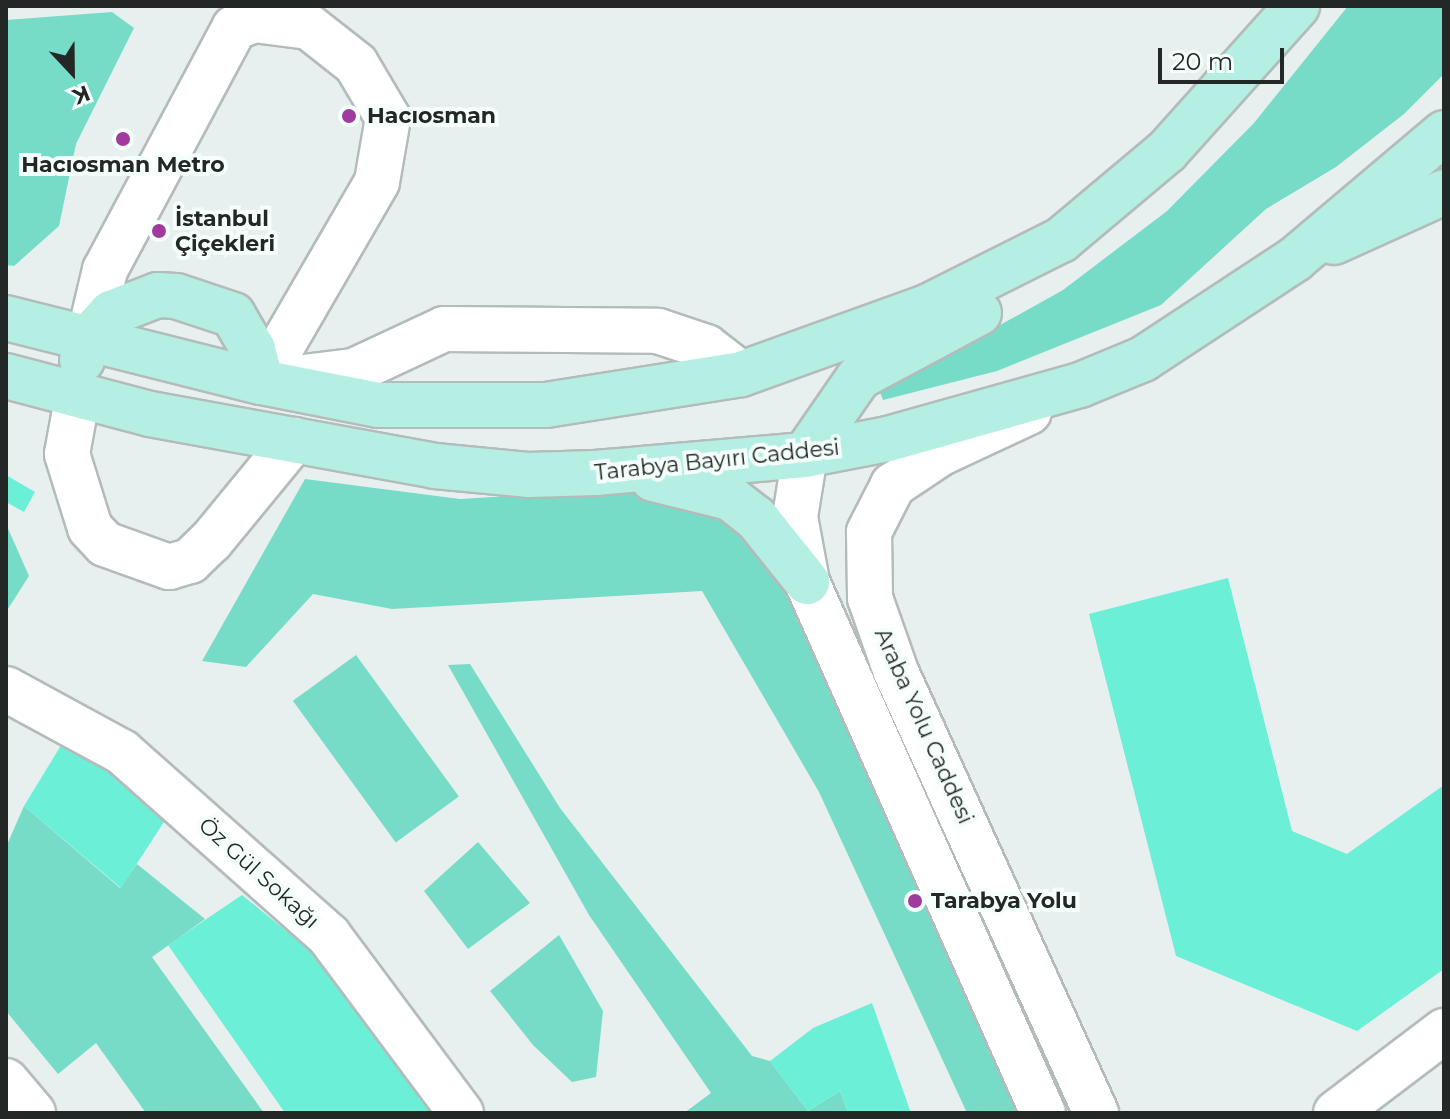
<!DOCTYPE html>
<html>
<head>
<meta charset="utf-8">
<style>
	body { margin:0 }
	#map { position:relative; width:1450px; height:1119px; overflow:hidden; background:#e7f0ee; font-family:Montserrat,sans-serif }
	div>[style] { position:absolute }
	.green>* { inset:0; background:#76dcc7; transform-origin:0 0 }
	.building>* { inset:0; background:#6befd6 }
	.roads { filter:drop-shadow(2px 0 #b3bcba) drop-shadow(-2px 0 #b3bcba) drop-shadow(0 2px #b3bcba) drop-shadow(0 -2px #b3bcba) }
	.minor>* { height:44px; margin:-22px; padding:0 22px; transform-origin:22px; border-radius:22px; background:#fff }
	.major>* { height:44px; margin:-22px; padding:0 22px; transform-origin:22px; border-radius:22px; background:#b5efe3 }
	.dots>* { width:22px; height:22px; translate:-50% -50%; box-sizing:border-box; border:4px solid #f4fefb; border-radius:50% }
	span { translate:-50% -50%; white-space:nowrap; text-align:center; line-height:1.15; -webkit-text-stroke:8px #f4fefb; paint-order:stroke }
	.poi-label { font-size:22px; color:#232726; font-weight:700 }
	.left { translate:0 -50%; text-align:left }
	.street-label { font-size:22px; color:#232726 }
	.frame { position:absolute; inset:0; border:8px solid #232726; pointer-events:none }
	.north { position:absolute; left:32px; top:32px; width:80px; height:80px; -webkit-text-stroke:6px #f4fefb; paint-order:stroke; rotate:158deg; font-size:22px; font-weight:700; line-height:32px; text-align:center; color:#232726 }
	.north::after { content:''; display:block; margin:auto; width:28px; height:36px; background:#232726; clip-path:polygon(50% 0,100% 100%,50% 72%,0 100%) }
	.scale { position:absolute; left:1158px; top:48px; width:126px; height:36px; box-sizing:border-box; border:4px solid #232726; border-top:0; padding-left:10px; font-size:24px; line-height:28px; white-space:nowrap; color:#232726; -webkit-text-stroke:6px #f4fefb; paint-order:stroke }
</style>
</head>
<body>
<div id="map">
	<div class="green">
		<div style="clip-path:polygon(1348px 6px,1444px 6px,1444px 74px,1404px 114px,1336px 167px,1266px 209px,1161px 305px,997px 371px,883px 400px,880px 392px,1063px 290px,1167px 211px,1254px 123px)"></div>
		<div style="clip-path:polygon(112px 12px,134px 28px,76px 144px,59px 226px,14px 266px,6px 265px,6px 20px)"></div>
		<div style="clip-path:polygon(305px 479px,460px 499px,734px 483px,1033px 1113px,967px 1113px,819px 792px,702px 591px,392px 609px,313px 594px,246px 667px,202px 661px)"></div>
		<div style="clip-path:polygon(6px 524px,29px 576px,6px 612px)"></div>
		<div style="left:356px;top:655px;width:175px;height:78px;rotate:54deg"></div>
		<div style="clip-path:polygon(470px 664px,560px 808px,752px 1056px,770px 1061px,808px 1111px,840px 1091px,848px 1113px,684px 1113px,711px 1093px,589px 915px,448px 665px)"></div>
		<div style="clip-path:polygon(24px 806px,120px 888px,137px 864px,205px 919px,152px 957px,264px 1113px,146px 1113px,96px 1043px,58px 1074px,6px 1011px,6px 847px)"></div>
		<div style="clip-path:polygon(478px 842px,530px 903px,468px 949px,424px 891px)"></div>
		<div style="clip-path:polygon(559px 935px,603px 1011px,596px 1077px,572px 1082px,533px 1045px,490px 991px)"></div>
	</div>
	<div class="building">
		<div style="clip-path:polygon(6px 475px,35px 492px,24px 512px,6px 502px)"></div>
		<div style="clip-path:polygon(1228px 578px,1292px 831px,1347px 854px,1444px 785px,1444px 969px,1357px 1031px,1176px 956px,1089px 614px)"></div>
		<div style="clip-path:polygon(82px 711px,188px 785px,121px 888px,24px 806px)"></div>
		<div style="clip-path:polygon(242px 895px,342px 976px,440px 1113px,285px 1113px,168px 945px)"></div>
		<div style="clip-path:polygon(872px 1003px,911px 1113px,848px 1113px,840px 1091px,808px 1111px,770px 1061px,813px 1028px)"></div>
	</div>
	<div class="roads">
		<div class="minor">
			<div style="left:89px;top:337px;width:69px;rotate:-76.6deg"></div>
			<div style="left:105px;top:270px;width:274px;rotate:-61.9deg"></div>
			<div style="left:234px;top:28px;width:22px;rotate:-22deg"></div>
			<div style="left:254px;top:20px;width:55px;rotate:7.3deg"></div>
			<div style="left:309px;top:27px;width:60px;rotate:38.2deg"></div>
			<div style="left:356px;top:64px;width:63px;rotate:59.3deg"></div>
			<div style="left:388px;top:118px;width:65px;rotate:99.8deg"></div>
			<div style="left:377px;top:182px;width:231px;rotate:120.1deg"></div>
			<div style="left:271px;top:381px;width:84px;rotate:-6.9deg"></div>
			<div style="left:354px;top:371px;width:99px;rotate:-25deg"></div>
			<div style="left:444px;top:329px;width:214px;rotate:0.5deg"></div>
			<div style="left:658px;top:331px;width:51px;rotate:18.4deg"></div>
			<div style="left:706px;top:347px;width:44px;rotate:37.6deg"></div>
			<div style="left:78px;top:394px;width:61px;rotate:100.4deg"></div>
			<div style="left:67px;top:454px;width:77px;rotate:72.7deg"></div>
			<div style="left:90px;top:528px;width:22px;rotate:47deg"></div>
			<div style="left:105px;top:544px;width:68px;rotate:19.8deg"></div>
			<div style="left:169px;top:567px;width:22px;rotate:-16deg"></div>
			<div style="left:190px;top:561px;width:29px;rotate:-44deg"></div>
			<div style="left:211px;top:541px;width:131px;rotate:-50.6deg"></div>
			<div style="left:1029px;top:412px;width:97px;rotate:155deg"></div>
			<div style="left:941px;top:453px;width:58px;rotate:146.3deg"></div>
			<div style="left:893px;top:485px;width:53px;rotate:117.1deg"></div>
			<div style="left:869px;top:532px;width:66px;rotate:89.1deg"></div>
			<div style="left:870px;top:598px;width:78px;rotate:70.6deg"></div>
			<div style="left:896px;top:672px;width:484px;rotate:65.6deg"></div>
			<div style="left:805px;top:455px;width:63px;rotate:99.2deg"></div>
			<div style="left:795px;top:517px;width:66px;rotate:79.5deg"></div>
			<div style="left:807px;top:582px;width:581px;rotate:66.04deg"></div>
			<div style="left:6px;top:689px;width:132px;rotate:28.5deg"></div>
			<div style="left:122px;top:752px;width:277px;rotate:41.6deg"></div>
			<div style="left:329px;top:936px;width:221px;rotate:53.3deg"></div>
			<div style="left:6px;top:1081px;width:42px;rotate:49.8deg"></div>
			<div style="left:1336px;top:1113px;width:136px;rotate:-37.2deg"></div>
		</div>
		<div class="major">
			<div style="left:1334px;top:242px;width:121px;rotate:-24.4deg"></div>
			<div style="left:6px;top:318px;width:263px;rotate:14.1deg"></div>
			<div style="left:261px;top:382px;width:119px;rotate:11.1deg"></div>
			<div style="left:378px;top:405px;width:168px"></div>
			<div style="left:546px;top:405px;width:197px;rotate:-9deg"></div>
			<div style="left:741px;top:374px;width:198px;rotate:-19.8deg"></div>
			<div style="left:927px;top:307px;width:150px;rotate:-26.6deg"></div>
			<div style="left:1061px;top:240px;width:138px;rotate:-40deg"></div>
			<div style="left:1167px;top:151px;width:195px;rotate:-48.1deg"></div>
			<div style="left:82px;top:360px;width:24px;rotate:-73deg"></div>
			<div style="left:89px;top:337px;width:33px;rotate:-47deg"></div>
			<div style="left:111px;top:313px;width:50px;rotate:-21deg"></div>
			<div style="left:158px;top:295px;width:18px;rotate:3deg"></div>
			<div style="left:176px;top:296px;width:60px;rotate:18.4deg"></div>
			<div style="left:233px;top:315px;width:39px;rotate:60deg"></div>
			<div style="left:253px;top:349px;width:34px;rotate:76deg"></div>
			<div style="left:6px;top:376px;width:149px;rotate:14.8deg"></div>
			<div style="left:150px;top:414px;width:290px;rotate:10.3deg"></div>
			<div style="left:435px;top:466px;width:93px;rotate:5.5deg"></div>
			<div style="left:528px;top:475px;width:67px;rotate:-1.7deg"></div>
			<div style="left:595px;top:473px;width:211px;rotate:-4.9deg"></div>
			<div style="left:805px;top:455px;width:85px;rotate:-10.9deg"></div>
			<div style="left:888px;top:439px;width:199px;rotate:-15.7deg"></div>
			<div style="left:1080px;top:385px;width:68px;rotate:-22.4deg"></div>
			<div style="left:1143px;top:359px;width:182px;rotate:-33.3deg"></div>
			<div style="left:1295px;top:259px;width:195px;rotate:-40.2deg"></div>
			<div style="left:805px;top:455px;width:95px;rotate:-55.3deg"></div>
			<div style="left:859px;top:377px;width:136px;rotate:-28.1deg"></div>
			<div style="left:653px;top:479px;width:79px;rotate:13.9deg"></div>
			<div style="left:730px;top:498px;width:33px;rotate:38deg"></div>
			<div style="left:756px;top:518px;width:82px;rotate:51.4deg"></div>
		</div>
	</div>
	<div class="dots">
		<div style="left:349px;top:116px;background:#a03a9e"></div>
		<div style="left:123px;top:139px;background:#a03a9e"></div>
		<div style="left:159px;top:231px;background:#a03a9e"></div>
		<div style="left:915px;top:901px;background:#a03a9e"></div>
	</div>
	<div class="poi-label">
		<span class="left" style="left:367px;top:116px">Hacıosman</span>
		<span style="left:123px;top:165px">Hacıosman Metro</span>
		<span class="left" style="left:175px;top:231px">İstanbul<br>Çiçekleri</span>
		<span class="left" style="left:931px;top:901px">Tarabya Yolu</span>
	</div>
	<div class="street-label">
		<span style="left:717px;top:460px;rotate:-6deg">Tarabya Bayırı Caddesi</span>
		<span style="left:924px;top:726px;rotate:66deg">Araba Yolu Caddesi</span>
		<span style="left:259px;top:873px;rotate:42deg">Öz Gül Sokağı</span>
	</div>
	<div class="frame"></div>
	<div class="north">K</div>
	<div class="scale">20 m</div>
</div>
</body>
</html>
